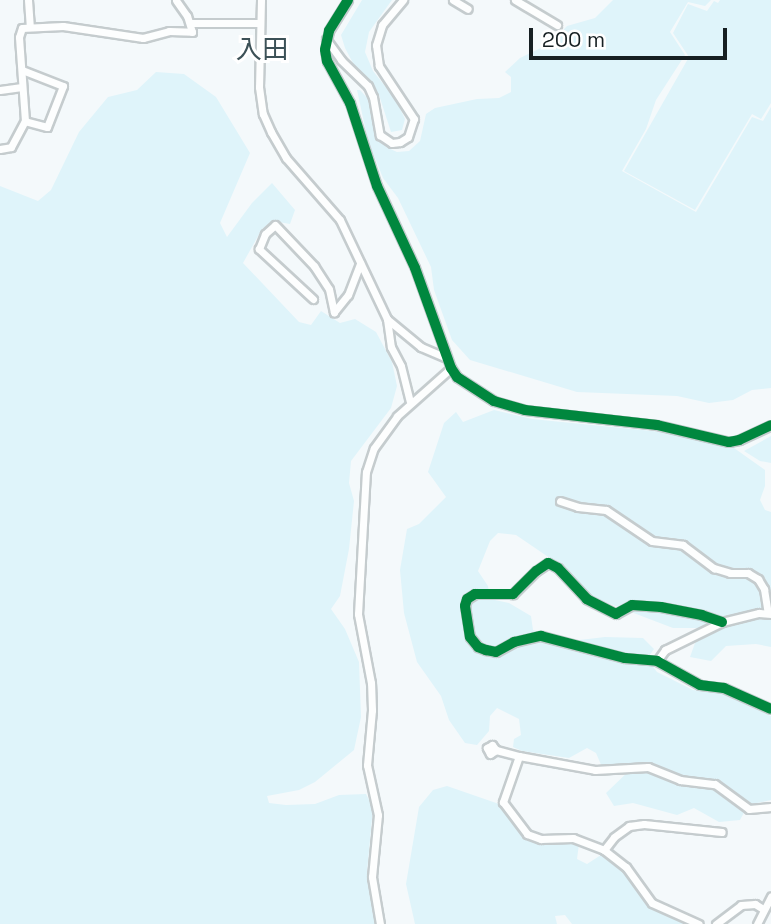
<!DOCTYPE html>
<html>
<head>
<meta charset="utf-8">
<style>
	body { margin:0 }
	#map { position:relative; width:771px; height:924px; overflow:hidden; background:#f4f9fb; font-family:"Space Grotesk","Noto Sans JP",sans-serif }
	div>[style] { position:absolute }
	.green>* { inset:0; background:#dff4fa }
	.roads { filter:drop-shadow(2px 0 #c5ccce) drop-shadow(-2px 0 #c5ccce) drop-shadow(0 2px #c5ccce) drop-shadow(0 -2px #c5ccce) }
	.minor>* { height:7px; margin:-3.5px; padding:0 3.5px; transform-origin:3.5px; border-radius:3.5px; background:#fdfefe }
	.cycleway>* { height:10px; margin:-5px; padding:0 5px; transform-origin:5px; border-radius:5px; background:#00873e }
	span { translate:-50% -50%; white-space:nowrap; text-align:center; line-height:1.15; -webkit-text-stroke:6px #fff; paint-order:stroke }
	.quarter-label { font-size:26px; color:#3c5157 }
	.scale { position:absolute; left:529px; top:28px; width:198px; height:32px; box-sizing:border-box; border:4px solid #161f22; border-top:0; padding-left:9px; font-size:21px; line-height:24px; white-space:nowrap; color:#161f22; -webkit-text-stroke:5px #fff; paint-order:stroke }
</style>
</head>
<body>
<div id="map">
	<div class="green">
		<div style="clip-path:polygon(362px 0,392px 0,369px 32px,365px 52px,373px 71px,396px 100px,405px 119px,402px 130px,391px 132px,379px 95px,354px 65px,345px 48px,341px 35px)"></div>
		<div style="clip-path:polygon(613px 0,711px 0,705px 6px,688px 2px,670px 32px,685px 55px,656px 100px,646px 129px,622px 171px,696px 212px,752px 117px,763px 121px,771px 107px,771px 388px,752px 390px,733px 400px,709px 403px,677px 396px,577px 392px,470px 360px,452px 340px,434px 290px,431px 267px,398px 198px,383px 178px,368px 141px,357px 90px,360px 90px,369px 100px,376px 135px,386px 147px,397px 152px,409px 151px,420px 141px,426px 114px,435px 108px,477px 99px,499px 98px,511px 92px,511px 77px,505px 72px,520px 58px,551px 43px,567px 26px,595px 18px)"></div>
		<div style="clip-path:polygon(720px 0,771px 0,771px 103px,761px 119px,752px 114px,695px 210px,624px 171px,689px 57px,673px 33px,688px 4px,707px 11px,714px 1px,718px 3px)"></div>
		<div style="clip-path:polygon(156px 72px,184px 74px,216px 97px,250px 153px,220px 223px,227px 237px,252px 203px,272px 183px,295px 210px,290px 224px,273px 221px,262px 229px,243px 263px,299px 322px,311px 325px,321px 311px,340px 323px,355px 319px,376px 332px,392px 362px,397px 386px,391px 408px,351px 461px,349px 483px,354px 501px,349px 549px,340px 596px,331px 609px,345px 629px,359px 662px,361px 717px,354px 750px,315px 782px,299px 790px,267px 796px,269px 803px,286px 805px,315px 804px,339px 795px,366px 794px,373px 808px,367px 872px,375px 924px,0 924px,0 186px,38px 201px,51px 190px,79px 132px,108px 97px,137px 90px)"></div>
		<div style="clip-path:polygon(494px 410px,532px 419px,662px 432px,734px 448px,765px 470px,765px 486px,760px 500px,765px 510px,771px 512px,771px 647px,756px 644px,726px 646px,711px 661px,690px 657px,695px 643px,701px 638px,698px 628px,673px 628px,589px 596px,563px 567px,516px 535px,498px 533px,490px 541px,478px 571px,488px 586px,490px 599px,509px 603px,531px 616px,533px 630px,571px 641px,605px 637px,643px 638px,654px 649px,647px 659px,657px 672px,693px 690px,723px 694px,771px 716px,771px 800px,748px 805px,740px 820px,719px 822px,694px 808px,677px 815px,633px 803px,614px 806px,606px 793px,632px 768px,602px 767px,596px 753px,587px 748px,569px 758px,522px 751px,513px 747px,514px 739px,521px 735px,519px 719px,497px 708px,490px 716px,489px 731px,477px 745px,465px 743px,449px 720px,441px 696px,417px 662px,404px 613px,400px 570px,407px 529px,419px 524px,446px 497px,428px 472px,444px 423px,456px 412px,463px 422px)"></div>
		<div style="clip-path:polygon(771px 436px,771px 463px,760px 461px,744px 451px)"></div>
		<div style="clip-path:polygon(447px 786px,499px 804px,520px 832px,538px 843px,561px 840px,579px 844px,577px 859px,587px 864px,601px 855px,615px 863px,647px 902px,687px 924px,572px 924px,565px 915px,555px 916px,557px 924px,415px 924px,406px 884px,419px 807px,433px 790px)"></div>
	</div>
	<div class="roads">
		<div class="minor">
			<div style="left:28px;top:0;width:26px;rotate:86deg"></div>
			<div style="left:261px;top:0;width:87px;rotate:91.3deg"></div>
			<div style="left:259px;top:87px;width:27px;rotate:82deg"></div>
			<div style="left:263px;top:114px;width:20px;rotate:66deg"></div>
			<div style="left:271px;top:132px;width:30px;rotate:60deg"></div>
			<div style="left:286px;top:158px;width:82px;rotate:48.9deg"></div>
			<div style="left:340px;top:220px;width:110px;rotate:64.6deg"></div>
			<div style="left:387px;top:319px;width:44px;rotate:39.5deg"></div>
			<div style="left:421px;top:347px;width:28px;rotate:23deg"></div>
			<div style="left:348px;top:0;width:36px;rotate:122deg"></div>
			<div style="left:329px;top:31px;width:19px;rotate:102deg"></div>
			<div style="left:325px;top:50px;width:11px;rotate:80deg"></div>
			<div style="left:327px;top:61px;width:48px;rotate:61.3deg"></div>
			<div style="left:350px;top:103px;width:87px;rotate:72deg"></div>
			<div style="left:377px;top:186px;width:90px;rotate:65.1deg"></div>
			<div style="left:415px;top:268px;width:106px;rotate:70.2deg"></div>
			<div style="left:451px;top:368px;width:11px;rotate:56deg"></div>
			<div style="left:457px;top:377px;width:44px;rotate:33deg"></div>
			<div style="left:494px;top:401px;width:32px;rotate:16deg"></div>
			<div style="left:525px;top:410px;width:133px;rotate:6.5deg"></div>
			<div style="left:657px;top:425px;width:74px;rotate:13.3deg"></div>
			<div style="left:729px;top:442px;width:10px;rotate:-11deg"></div>
			<div style="left:739px;top:440px;width:35px;rotate:-25deg"></div>
			<div style="left:453px;top:0;width:17px;rotate:31deg"></div>
			<div style="left:515px;top:0;width:49px;rotate:30.8deg"></div>
			<div style="left:190px;top:23px;width:70px"></div>
			<div style="left:326px;top:39px;width:26px;rotate:54deg"></div>
			<div style="left:341px;top:60px;width:37px;rotate:44deg"></div>
			<div style="left:368px;top:86px;width:12px;rotate:66deg"></div>
			<div style="left:373px;top:97px;width:39px;rotate:80deg"></div>
			<div style="left:380px;top:135px;width:14px;rotate:34deg"></div>
			<div style="left:392px;top:143px;width:8px;rotate:-7deg"></div>
			<div style="left:400px;top:142px;width:9px;rotate:-32deg"></div>
			<div style="left:408px;top:137px;width:19px;rotate:-72deg"></div>
			<div style="left:414px;top:119px;width:64px;rotate:-123.4deg"></div>
			<div style="left:379px;top:66px;width:21px;rotate:-98deg"></div>
			<div style="left:376px;top:45px;width:21px;rotate:-73deg"></div>
			<div style="left:382px;top:25px;width:33px;rotate:-50deg"></div>
			<div style="left:22px;top:70px;width:44px;rotate:21.3deg"></div>
			<div style="left:63px;top:86px;width:44px;rotate:111.3deg"></div>
			<div style="left:47px;top:127px;width:23px;rotate:-165deg"></div>
			<div style="left:0;top:90px;width:22px;rotate:-8deg"></div>
			<div style="left:0;top:149px;width:11px;rotate:-10deg"></div>
			<div style="left:11px;top:147px;width:30px;rotate:-62deg"></div>
			<div style="left:25px;top:121px;width:84px;rotate:-94.1deg"></div>
			<div style="left:19px;top:37px;width:9px;rotate:-72deg"></div>
			<div style="left:22px;top:28px;width:41px;rotate:-2.8deg"></div>
			<div style="left:63px;top:26px;width:81px;rotate:8.5deg"></div>
			<div style="left:143px;top:38px;width:27px;rotate:-15deg"></div>
			<div style="left:169px;top:31px;width:23px;rotate:2deg"></div>
			<div style="left:192px;top:32px;width:17px;rotate:-107deg"></div>
			<div style="left:187px;top:16px;width:19px;rotate:-125deg"></div>
			<div style="left:313px;top:299px;width:74px;rotate:-137.2deg"></div>
			<div style="left:259px;top:249px;width:16px;rotate:-68deg"></div>
			<div style="left:265px;top:234px;width:13px;rotate:-42deg"></div>
			<div style="left:275px;top:225px;width:57px;rotate:46.4deg"></div>
			<div style="left:314px;top:266px;width:27px;rotate:57deg"></div>
			<div style="left:329px;top:289px;width:24px;rotate:78deg"></div>
			<div style="left:334px;top:312px;width:22px;rotate:-51deg"></div>
			<div style="left:348px;top:295px;width:34px;rotate:-69deg"></div>
			<div style="left:387px;top:319px;width:28px;rotate:82deg"></div>
			<div style="left:391px;top:347px;width:21px;rotate:62deg"></div>
			<div style="left:401px;top:366px;width:36px;rotate:76deg"></div>
			<div style="left:560px;top:501px;width:19px;rotate:18deg"></div>
			<div style="left:578px;top:507px;width:28px;rotate:6deg"></div>
			<div style="left:606px;top:510px;width:55px;rotate:34deg"></div>
			<div style="left:652px;top:541px;width:31px;rotate:7deg"></div>
			<div style="left:683px;top:545px;width:39px;rotate:37deg"></div>
			<div style="left:714px;top:568px;width:17px;rotate:17deg"></div>
			<div style="left:730px;top:573px;width:18px"></div>
			<div style="left:748px;top:573px;width:12px;rotate:31deg"></div>
			<div style="left:758px;top:579px;width:12px;rotate:59deg"></div>
			<div style="left:764px;top:589px;width:24px;rotate:81deg"></div>
			<div style="left:722px;top:622px;width:21px;rotate:-161deg"></div>
			<div style="left:702px;top:615px;width:42px;rotate:-169deg"></div>
			<div style="left:661px;top:607px;width:29px;rotate:-176deg"></div>
			<div style="left:632px;top:605px;width:18px;rotate:151deg"></div>
			<div style="left:616px;top:614px;width:33px;rotate:-153deg"></div>
			<div style="left:587px;top:599px;width:42px;rotate:-133.1deg"></div>
			<div style="left:558px;top:568px;width:11px;rotate:-153deg"></div>
			<div style="left:548px;top:563px;width:14px;rotate:146deg"></div>
			<div style="left:536px;top:571px;width:33px;rotate:135deg"></div>
			<div style="left:513px;top:594px;width:38px;rotate:180deg"></div>
			<div style="left:475px;top:594px;width:9px;rotate:148deg"></div>
			<div style="left:467px;top:599px;width:7px;rotate:106deg"></div>
			<div style="left:465px;top:606px;width:31px;rotate:81deg"></div>
			<div style="left:470px;top:637px;width:13px;rotate:51deg"></div>
			<div style="left:478px;top:647px;width:9px;rotate:21deg"></div>
			<div style="left:486px;top:650px;width:10px;rotate:11deg"></div>
			<div style="left:496px;top:652px;width:21px;rotate:-29deg"></div>
			<div style="left:514px;top:642px;width:28px;rotate:-13deg"></div>
			<div style="left:541px;top:636px;width:87px;rotate:14.7deg"></div>
			<div style="left:625px;top:658px;width:32px;rotate:5deg"></div>
			<div style="left:657px;top:661px;width:49px;rotate:29.2deg"></div>
			<div style="left:700px;top:685px;width:24px;rotate:7deg"></div>
			<div style="left:724px;top:688px;width:51px;rotate:24.1deg"></div>
			<div style="left:657px;top:661px;width:14px;rotate:-54deg"></div>
			<div style="left:665px;top:650px;width:64px;rotate:-26.2deg"></div>
			<div style="left:722px;top:622px;width:38px;rotate:-14deg"></div>
			<div style="left:759px;top:613px;width:12px;rotate:5deg"></div>
			<div style="left:496px;top:750px;width:7px;rotate:146deg"></div>
			<div style="left:490px;top:754px;width:7px;rotate:-117deg"></div>
			<div style="left:487px;top:748px;width:6px;rotate:-31deg"></div>
			<div style="left:492px;top:745px;width:6px;rotate:51deg"></div>
			<div style="left:496px;top:750px;width:24px;rotate:15deg"></div>
			<div style="left:519px;top:756px;width:77px;rotate:10.4deg"></div>
			<div style="left:595px;top:770px;width:53px;rotate:-3.2deg"></div>
			<div style="left:648px;top:767px;width:35px;rotate:22deg"></div>
			<div style="left:680px;top:780px;width:35px;rotate:7deg"></div>
			<div style="left:715px;top:784px;width:42px;rotate:36.3deg"></div>
			<div style="left:749px;top:809px;width:22px;rotate:-5deg"></div>
			<div style="left:519px;top:756px;width:49px;rotate:109.2deg"></div>
			<div style="left:503px;top:802px;width:40px;rotate:53deg"></div>
			<div style="left:527px;top:834px;width:15px;rotate:20deg"></div>
			<div style="left:541px;top:839px;width:32px;rotate:-2deg"></div>
			<div style="left:573px;top:838px;width:33px;rotate:21deg"></div>
			<div style="left:604px;top:850px;width:28px;rotate:38deg"></div>
			<div style="left:626px;top:867px;width:44px;rotate:54.2deg"></div>
			<div style="left:652px;top:903px;width:51px;rotate:24.1deg"></div>
			<div style="left:604px;top:850px;width:16px;rotate:-52deg"></div>
			<div style="left:614px;top:837px;width:19px;rotate:-36deg"></div>
			<div style="left:629px;top:826px;width:15px;rotate:-8deg"></div>
			<div style="left:644px;top:824px;width:78px;rotate:5.9deg"></div>
			<div style="left:380px;top:924px;width:48px;rotate:-99.7deg"></div>
			<div style="left:372px;top:877px;width:62px;rotate:-84.5deg"></div>
			<div style="left:378px;top:815px;width:51px;rotate:-102.4deg"></div>
			<div style="left:367px;top:765px;width:55px;rotate:-84.8deg"></div>
			<div style="left:372px;top:710px;width:27px;rotate:-92deg"></div>
			<div style="left:371px;top:683px;width:70px;rotate:-100.7deg"></div>
			<div style="left:358px;top:614px;width:142px;rotate:-86.8deg"></div>
			<div style="left:366px;top:472px;width:25px;rotate:-72deg"></div>
			<div style="left:374px;top:448px;width:39px;rotate:-54deg"></div>
			<div style="left:397px;top:416px;width:72px;rotate:-41.6deg"></div>
			<div style="left:716px;top:924px;width:31px;rotate:-37deg"></div>
			<div style="left:741px;top:905px;width:14px;rotate:-4deg"></div>
			<div style="left:755px;top:904px;width:9px;rotate:32deg"></div>
			<div style="left:757px;top:924px;width:31px;rotate:-63deg"></div>
		</div>
	</div>
	<div class="cycleway">
		<div style="left:348px;top:0;width:36px;rotate:122deg"></div>
		<div style="left:329px;top:31px;width:19px;rotate:102deg"></div>
		<div style="left:325px;top:50px;width:11px;rotate:80deg"></div>
		<div style="left:327px;top:61px;width:48px;rotate:61.3deg"></div>
		<div style="left:350px;top:103px;width:87px;rotate:72deg"></div>
		<div style="left:377px;top:186px;width:90px;rotate:65.1deg"></div>
		<div style="left:415px;top:268px;width:106px;rotate:70.2deg"></div>
		<div style="left:451px;top:368px;width:11px;rotate:56deg"></div>
		<div style="left:457px;top:377px;width:44px;rotate:33deg"></div>
		<div style="left:494px;top:401px;width:32px;rotate:16deg"></div>
		<div style="left:525px;top:410px;width:133px;rotate:6.5deg"></div>
		<div style="left:657px;top:425px;width:74px;rotate:13.3deg"></div>
		<div style="left:729px;top:442px;width:10px;rotate:-11deg"></div>
		<div style="left:739px;top:440px;width:35px;rotate:-25deg"></div>
		<div style="left:722px;top:622px;width:21px;rotate:-161deg"></div>
		<div style="left:702px;top:615px;width:42px;rotate:-169deg"></div>
		<div style="left:661px;top:607px;width:29px;rotate:-176deg"></div>
		<div style="left:632px;top:605px;width:18px;rotate:151deg"></div>
		<div style="left:616px;top:614px;width:33px;rotate:-153deg"></div>
		<div style="left:587px;top:599px;width:42px;rotate:-133.1deg"></div>
		<div style="left:558px;top:568px;width:11px;rotate:-153deg"></div>
		<div style="left:548px;top:563px;width:14px;rotate:146deg"></div>
		<div style="left:536px;top:571px;width:33px;rotate:135deg"></div>
		<div style="left:513px;top:594px;width:38px;rotate:180deg"></div>
		<div style="left:475px;top:594px;width:9px;rotate:148deg"></div>
		<div style="left:467px;top:599px;width:7px;rotate:106deg"></div>
		<div style="left:465px;top:606px;width:31px;rotate:81deg"></div>
		<div style="left:470px;top:637px;width:13px;rotate:51deg"></div>
		<div style="left:478px;top:647px;width:9px;rotate:21deg"></div>
		<div style="left:486px;top:650px;width:10px;rotate:11deg"></div>
		<div style="left:496px;top:652px;width:21px;rotate:-29deg"></div>
		<div style="left:514px;top:642px;width:28px;rotate:-13deg"></div>
		<div style="left:541px;top:636px;width:87px;rotate:14.7deg"></div>
		<div style="left:625px;top:658px;width:32px;rotate:5deg"></div>
		<div style="left:657px;top:661px;width:49px;rotate:29.2deg"></div>
		<div style="left:700px;top:685px;width:24px;rotate:7deg"></div>
		<div style="left:724px;top:688px;width:51px;rotate:24.1deg"></div>
	</div>
	<div class="quarter-label">
		<span style="left:262px;top:50px">入田</span>
	</div>
	<div class="scale">200 m</div>
</div>
</body>
</html>
